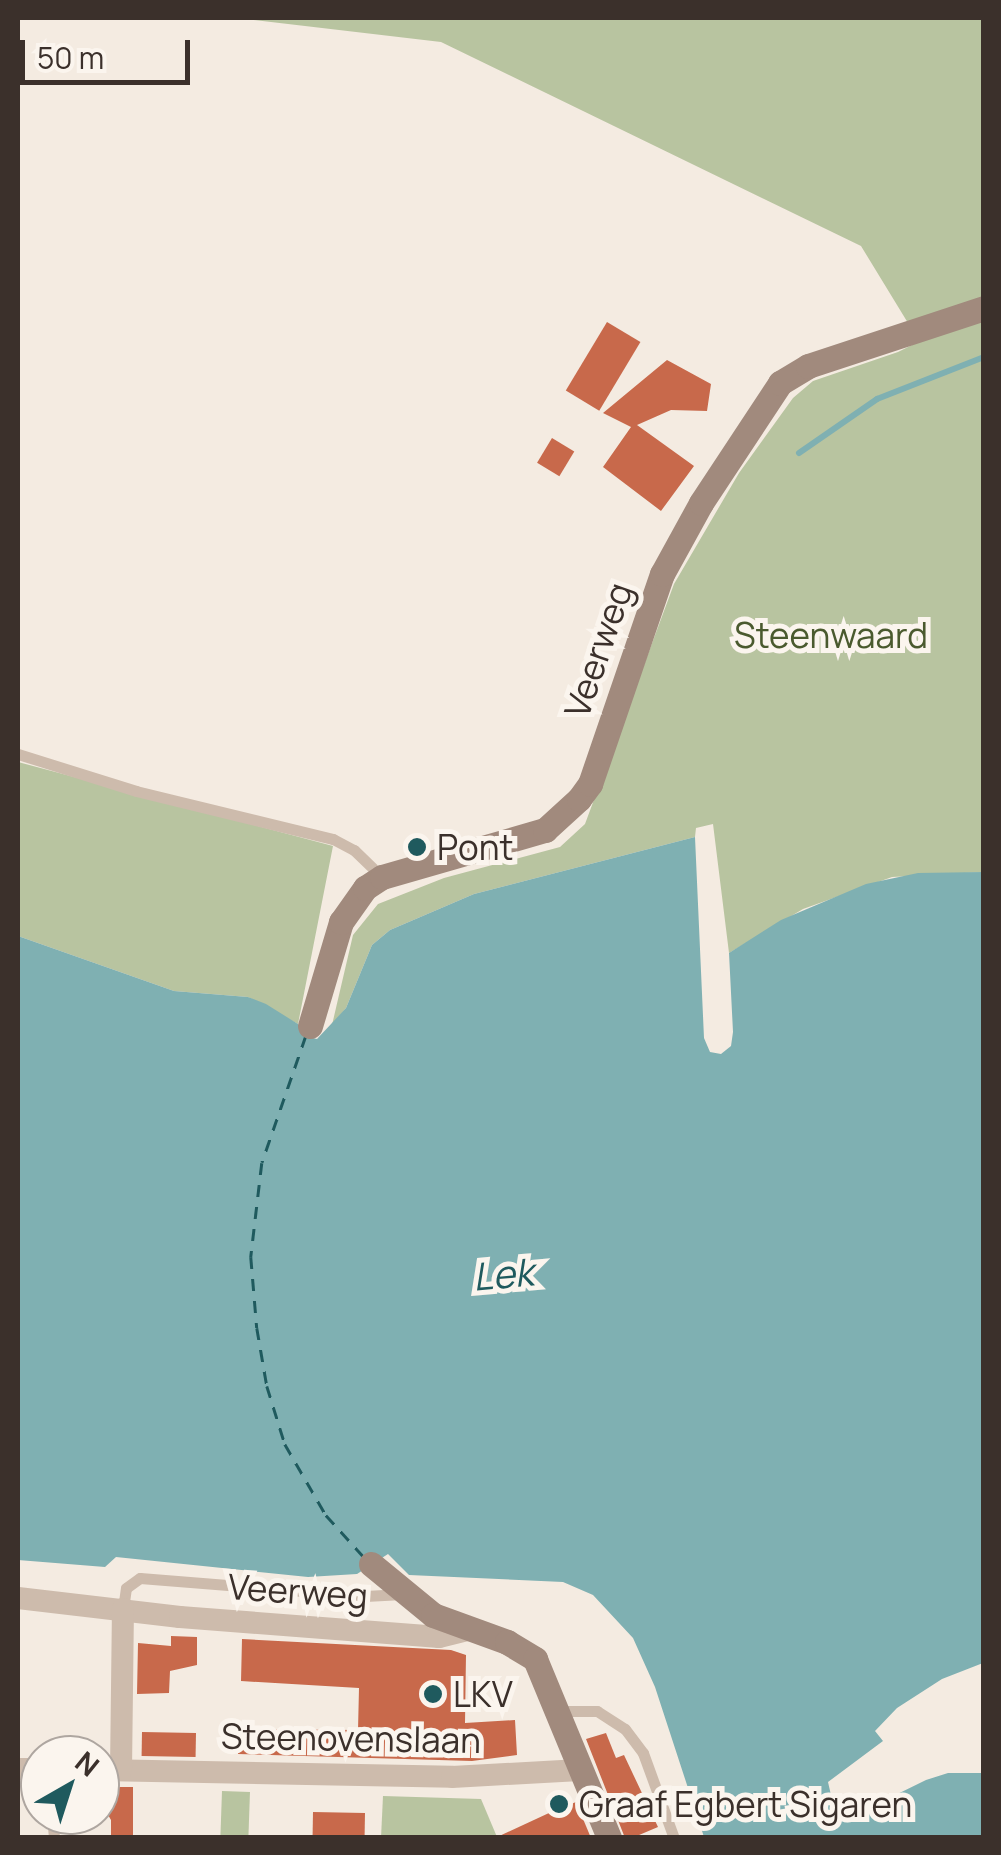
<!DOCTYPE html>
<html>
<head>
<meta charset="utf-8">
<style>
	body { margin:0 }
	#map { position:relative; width:1001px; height:1855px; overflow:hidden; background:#f4ebe1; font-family:Manrope,sans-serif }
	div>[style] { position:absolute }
	.green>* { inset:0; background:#b8c4a0; transform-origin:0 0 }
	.water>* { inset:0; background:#7fb0b2 }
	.stream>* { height:6px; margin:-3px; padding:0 3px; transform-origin:3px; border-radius:3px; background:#7fb0b2 }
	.ferry>* { height:2.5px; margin-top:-1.25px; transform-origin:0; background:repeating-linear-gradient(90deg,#1f5a5e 0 12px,transparent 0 22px) }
	.building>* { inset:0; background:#c8694b; transform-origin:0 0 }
	.lane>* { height:11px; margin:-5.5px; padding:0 5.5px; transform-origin:5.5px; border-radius:5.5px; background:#cdbbac }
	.street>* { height:22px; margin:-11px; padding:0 11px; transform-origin:11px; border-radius:11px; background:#cdbbac }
	.secondary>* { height:25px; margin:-12.5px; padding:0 12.5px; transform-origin:12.5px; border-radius:12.5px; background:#a18a7d }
	.dots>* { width:28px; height:28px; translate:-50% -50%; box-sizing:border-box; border:5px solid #fbf5ee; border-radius:50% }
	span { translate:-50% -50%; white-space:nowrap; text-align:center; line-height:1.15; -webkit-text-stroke:10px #fbf5ee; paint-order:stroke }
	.park-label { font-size:35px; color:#4a5a2e }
	.street-label { font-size:35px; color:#3b302b }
	.poi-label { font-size:35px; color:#3b302b }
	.left { translate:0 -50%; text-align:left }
	.water-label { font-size:38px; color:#1f5a5e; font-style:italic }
	.frame { position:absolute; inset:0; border:20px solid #3b302b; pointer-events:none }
	.north { position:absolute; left:20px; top:1735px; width:100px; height:100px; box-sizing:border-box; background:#fbf5ee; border:2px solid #aea6a0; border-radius:50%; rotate:39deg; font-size:28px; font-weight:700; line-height:40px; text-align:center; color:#3b302b }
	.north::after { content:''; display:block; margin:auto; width:35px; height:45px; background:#1f5a5e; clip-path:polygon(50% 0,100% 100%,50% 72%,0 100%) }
	.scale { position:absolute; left:20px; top:40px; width:170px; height:45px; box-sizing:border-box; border:5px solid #3b302b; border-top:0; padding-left:12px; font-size:30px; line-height:35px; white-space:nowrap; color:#3b302b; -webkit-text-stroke:8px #fbf5ee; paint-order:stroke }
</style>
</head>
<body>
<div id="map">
	<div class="green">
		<div style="clip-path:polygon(236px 18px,983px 18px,983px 872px,892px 877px,803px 909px,729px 953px,713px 824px,696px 828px,695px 837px,474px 894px,390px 930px,372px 945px,346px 1008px,332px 1025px,353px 935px,378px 904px,444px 878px,560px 847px,585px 824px,674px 584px,739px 473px,793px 398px,813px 381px,898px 352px,928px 337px,908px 323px,861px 246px,441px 42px)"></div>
		<div style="clip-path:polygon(18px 762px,333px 846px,298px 1024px,248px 997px,174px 991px,18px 936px)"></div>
		<div style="left:222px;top:1791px;width:28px;height:46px;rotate:2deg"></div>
		<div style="clip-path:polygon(383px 1796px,481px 1799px,497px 1837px,381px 1838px)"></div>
	</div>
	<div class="water">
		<div style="clip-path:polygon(695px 837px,704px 1038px,710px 1052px,721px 1054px,731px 1046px,733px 1032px,729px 953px,781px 920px,866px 884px,918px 873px,983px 872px,983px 1663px,942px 1679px,897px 1708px,875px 1731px,883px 1741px,828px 1782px,833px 1804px,847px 1813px,873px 1806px,926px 1780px,948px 1773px,981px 1773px,983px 1837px,704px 1837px,655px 1687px,633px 1638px,593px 1595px,563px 1582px,409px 1575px,388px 1554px,357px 1574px,308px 1577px,116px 1557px,105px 1567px,18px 1560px,18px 936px,174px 991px,248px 997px,266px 1004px,298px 1024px,305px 1036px,317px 1039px,346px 1008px,372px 945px,390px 930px,474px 894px)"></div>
	</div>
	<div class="stream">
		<div style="left:799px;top:453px;width:95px;rotate:-34.7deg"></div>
		<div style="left:877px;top:399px;width:115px;rotate:-21.4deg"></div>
	</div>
	<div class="ferry">
		<div style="left:306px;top:1036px;width:134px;rotate:109.1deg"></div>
		<div style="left:262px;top:1163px;width:95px;rotate:96.7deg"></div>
		<div style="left:251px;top:1257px;width:71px;rotate:85.2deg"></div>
		<div style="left:257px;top:1328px;width:59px;rotate:80.2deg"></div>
		<div style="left:267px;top:1386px;width:61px;rotate:72.8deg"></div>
		<div style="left:285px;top:1444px;width:82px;rotate:60deg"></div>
		<div style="left:326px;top:1515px;width:55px;rotate:47.9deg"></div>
	</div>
	<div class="building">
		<div style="left:607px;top:322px;width:39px;height:80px;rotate:31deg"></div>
		<div style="clip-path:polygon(667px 360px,711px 384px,707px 411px,671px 410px,637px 425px,694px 466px,661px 511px,603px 467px,631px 427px,603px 413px)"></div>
		<div style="left:552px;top:438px;width:26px;height:29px;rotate:31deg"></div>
		<div style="clip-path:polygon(171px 1636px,197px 1637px,197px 1665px,170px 1671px,169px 1693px,137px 1694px,138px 1643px,171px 1646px)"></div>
		<div style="clip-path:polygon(242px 1639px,451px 1650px,466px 1655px,465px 1723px,515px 1720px,517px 1755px,472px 1761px,238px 1754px,239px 1729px,358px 1730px,359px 1688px,241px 1681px)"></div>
		<div style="left:142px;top:1732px;width:54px;height:24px;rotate:1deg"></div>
		<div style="clip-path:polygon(606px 1733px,616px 1758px,624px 1755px,658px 1827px,632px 1838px,625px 1838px,586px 1739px)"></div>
		<div style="clip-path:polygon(100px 1787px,133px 1787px,133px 1838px,111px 1838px,111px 1820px,107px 1813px,100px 1813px)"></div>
		<div style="clip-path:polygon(576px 1802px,591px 1838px,495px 1838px,549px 1813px)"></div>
		<div style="left:313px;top:1812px;width:52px;height:26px;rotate:1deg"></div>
	</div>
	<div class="lane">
		<div style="left:18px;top:754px;width:124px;rotate:17.4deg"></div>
		<div style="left:136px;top:791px;width:203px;rotate:13.7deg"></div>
		<div style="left:333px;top:839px;width:24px;rotate:28deg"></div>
		<div style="left:354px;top:850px;width:39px;rotate:44deg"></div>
		<div style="left:123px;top:1609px;width:21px;rotate:-82deg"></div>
		<div style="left:126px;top:1588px;width:17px;rotate:-36deg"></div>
		<div style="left:140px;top:1578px;width:226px;rotate:4.6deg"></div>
		<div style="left:365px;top:1596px;width:38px;rotate:-3deg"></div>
		<div style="left:558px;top:1711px;width:39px"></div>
		<div style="left:597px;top:1711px;width:33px;rotate:33deg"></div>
		<div style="left:625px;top:1729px;width:30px;rotate:53deg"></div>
		<div style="left:643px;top:1753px;width:90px;rotate:70deg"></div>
		<div style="left:52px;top:1815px;width:23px;rotate:85deg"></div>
	</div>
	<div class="street">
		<div style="left:18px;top:1598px;width:163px;rotate:6.7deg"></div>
		<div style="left:180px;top:1617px;width:260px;rotate:4.4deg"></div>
		<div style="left:439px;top:1637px;width:30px;rotate:-14deg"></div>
		<div style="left:18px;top:1769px;width:22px"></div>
		<div style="left:100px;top:1770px;width:352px;rotate:1.1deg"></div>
		<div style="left:452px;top:1777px;width:128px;rotate:-3.1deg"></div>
		<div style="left:121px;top:1770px;width:161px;rotate:-89.3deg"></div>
	</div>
	<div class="secondary">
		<div style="left:310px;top:1026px;width:109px;rotate:-73.4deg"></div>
		<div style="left:341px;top:922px;width:42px;rotate:-54.8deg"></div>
		<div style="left:365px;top:888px;width:20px;rotate:-33deg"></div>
		<div style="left:382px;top:877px;width:170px;rotate:-16.1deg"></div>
		<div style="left:545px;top:830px;width:46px;rotate:-42.4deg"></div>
		<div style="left:579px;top:799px;width:19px;rotate:-54deg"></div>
		<div style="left:590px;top:784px;width:222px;rotate:-71.1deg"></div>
		<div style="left:662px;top:574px;width:81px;rotate:-61.2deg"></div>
		<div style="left:701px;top:503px;width:144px;rotate:-56.6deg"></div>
		<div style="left:780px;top:383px;width:33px;rotate:-31deg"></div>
		<div style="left:808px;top:366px;width:185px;rotate:-18.2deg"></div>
		<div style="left:371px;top:1564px;width:80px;rotate:39.4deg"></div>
		<div style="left:433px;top:1615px;width:79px;rotate:20deg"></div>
		<div style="left:507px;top:1642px;width:33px;rotate:31deg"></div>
		<div style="left:535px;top:1659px;width:194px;rotate:67.5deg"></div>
	</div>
	<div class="dots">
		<div style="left:417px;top:847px;background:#1f5a5e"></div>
		<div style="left:433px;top:1694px;background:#1f5a5e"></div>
		<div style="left:559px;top:1804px;background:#1f5a5e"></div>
	</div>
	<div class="park-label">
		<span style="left:831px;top:635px">Steenwaard</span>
	</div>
	<div class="street-label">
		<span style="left:598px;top:650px;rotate:-71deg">Veerweg</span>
		<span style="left:298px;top:1591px;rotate:4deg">Veerweg</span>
		<span style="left:351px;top:1738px;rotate:1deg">Steenovenslaan</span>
	</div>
	<div class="poi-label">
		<span class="left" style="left:437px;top:847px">Pont</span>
		<span class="left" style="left:453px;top:1694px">LKV</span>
		<span class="left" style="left:579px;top:1804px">Graaf Egbert Sigaren</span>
	</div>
	<div class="water-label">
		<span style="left:503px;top:1274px;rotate:-5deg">Lek</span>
	</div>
	<div class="frame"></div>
	<div class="north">N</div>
	<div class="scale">50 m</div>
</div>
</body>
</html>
